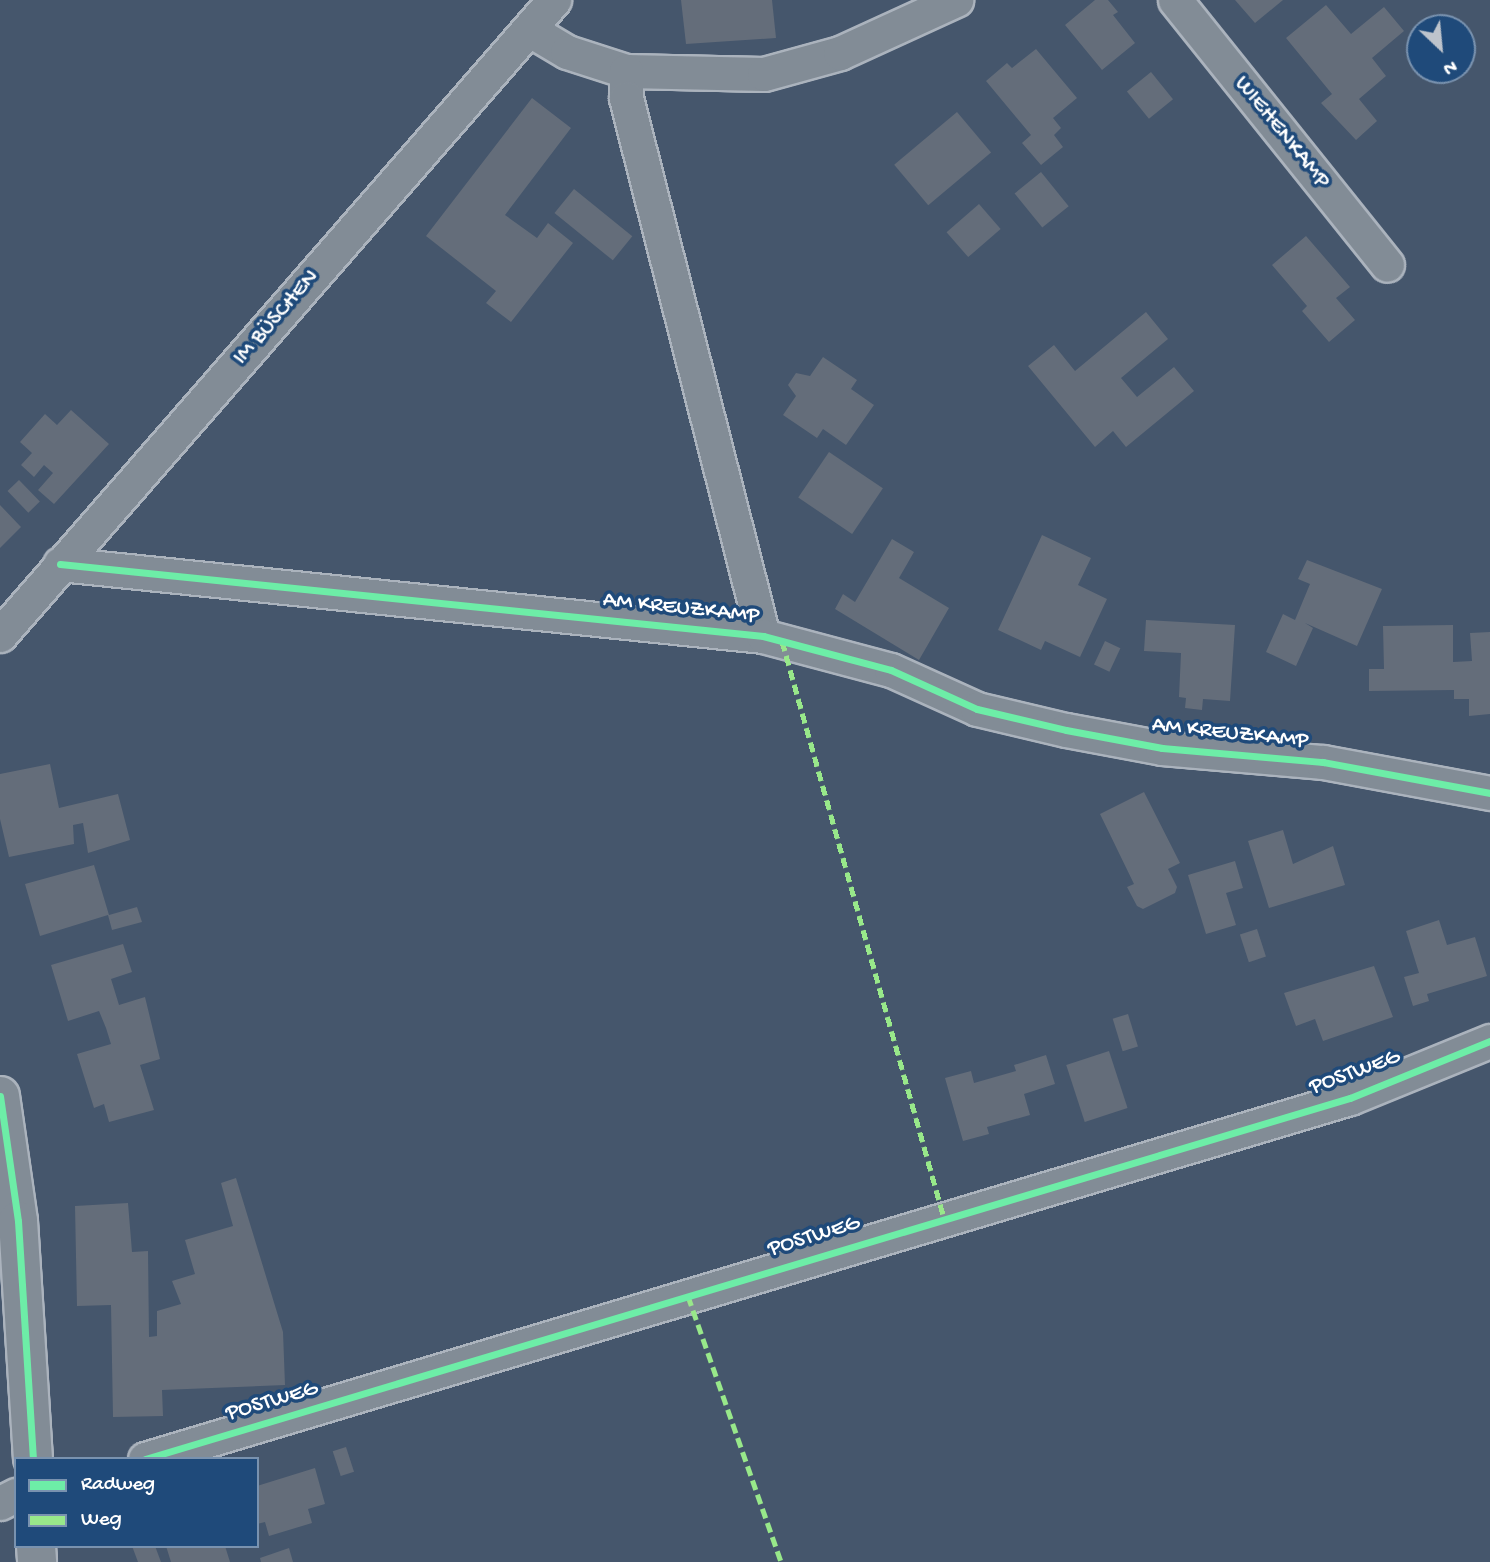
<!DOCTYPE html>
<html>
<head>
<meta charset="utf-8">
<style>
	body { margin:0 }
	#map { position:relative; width:1490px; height:1562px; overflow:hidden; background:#45566c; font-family:"Gochi Hand",sans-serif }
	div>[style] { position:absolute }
	.building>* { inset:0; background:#646d7a; transform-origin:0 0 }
	.roads { filter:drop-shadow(2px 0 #abb3bd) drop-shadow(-2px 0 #abb3bd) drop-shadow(0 2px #abb3bd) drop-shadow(0 -2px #abb3bd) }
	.minor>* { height:33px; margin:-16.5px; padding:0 16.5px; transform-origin:16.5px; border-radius:16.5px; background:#828c96 }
	.tertiary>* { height:38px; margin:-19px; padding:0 19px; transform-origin:19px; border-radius:19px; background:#828c96 }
	.quiet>* { height:5px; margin-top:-2.5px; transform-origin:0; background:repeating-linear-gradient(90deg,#98e88a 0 10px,transparent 0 15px) }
	.cycleway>* { height:7px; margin:-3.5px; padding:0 3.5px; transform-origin:3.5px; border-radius:3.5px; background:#6deda7 }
	span { translate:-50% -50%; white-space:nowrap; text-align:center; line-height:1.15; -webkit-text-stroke:7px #1f4a7a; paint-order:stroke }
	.street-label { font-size:23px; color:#fff }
	.legend { position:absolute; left:14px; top:1457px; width:245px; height:91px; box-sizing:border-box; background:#1f4a7a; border:2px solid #7992af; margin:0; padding:9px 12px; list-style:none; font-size:21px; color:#fff }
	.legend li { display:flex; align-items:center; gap:14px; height:35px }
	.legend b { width:35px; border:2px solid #7992af }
	.north { position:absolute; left:1406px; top:14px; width:70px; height:70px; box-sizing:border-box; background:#1f4a7a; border:2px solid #7992af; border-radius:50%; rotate:154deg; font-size:19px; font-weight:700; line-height:28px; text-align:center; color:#fff }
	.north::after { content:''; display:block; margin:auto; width:24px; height:32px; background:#bec4cc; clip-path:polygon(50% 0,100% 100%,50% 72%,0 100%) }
</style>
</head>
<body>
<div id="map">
	<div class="building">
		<div style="clip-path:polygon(681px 0,772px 0,776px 38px,686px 44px)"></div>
		<div style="clip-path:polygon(1095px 0,1108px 0,1118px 12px,1113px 15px,1135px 43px,1102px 70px,1065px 25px)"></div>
		<div style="clip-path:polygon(1235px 0,1283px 0,1255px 23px)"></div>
		<div style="clip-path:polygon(1326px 5px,1351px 34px,1384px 7px,1404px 31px,1372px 58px,1386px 76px,1359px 99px,1377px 121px,1356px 140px,1321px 103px,1332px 94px,1286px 38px)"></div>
		<div style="clip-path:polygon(1036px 49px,1077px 98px,1053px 118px,1061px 128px,1054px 135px,1063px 147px,1041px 165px,1022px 143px,1031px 135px,986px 81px,1007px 63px,1012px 68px)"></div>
		<div style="left:1151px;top:72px;width:35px;height:31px;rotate:51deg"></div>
		<div style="clip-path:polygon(532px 98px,571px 128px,505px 215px,537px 238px,548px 223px,573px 243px,511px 322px,486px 303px,496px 291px,426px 236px)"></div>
		<div style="left:957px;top:112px;width:53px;height:82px;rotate:50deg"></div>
		<div style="left:1041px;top:172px;width:44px;height:34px;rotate:51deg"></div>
		<div style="left:574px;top:189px;width:75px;height:31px;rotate:39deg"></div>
		<div style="left:979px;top:204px;width:33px;height:43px;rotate:49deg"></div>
		<div style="clip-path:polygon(1306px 236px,1350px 287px,1336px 298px,1355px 320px,1329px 342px,1302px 311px,1307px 306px,1272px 265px)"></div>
		<div style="clip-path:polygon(1146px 312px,1168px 339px,1121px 378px,1137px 397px,1174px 367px,1194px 391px,1126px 447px,1113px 431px,1095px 447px,1028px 366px,1054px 345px,1075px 371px)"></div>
		<div style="clip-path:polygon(823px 357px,857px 380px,851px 389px,874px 405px,846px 445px,823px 429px,817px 438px,783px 415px,796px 396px,788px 385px,796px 373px,810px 376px)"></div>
		<div style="clip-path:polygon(71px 410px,109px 444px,54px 504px,38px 490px,53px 473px,44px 465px,34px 477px,21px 465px,32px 453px,20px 442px,45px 414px,57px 425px)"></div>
		<div style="left:829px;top:452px;width:65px;height:55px;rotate:34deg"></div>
		<div style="left:19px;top:480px;width:30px;height:16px;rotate:46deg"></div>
		<div style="clip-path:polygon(0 505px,21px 527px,0 548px)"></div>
		<div style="clip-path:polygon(1042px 535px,1091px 558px,1078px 585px,1107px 599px,1080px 657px,1045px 641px,1041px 650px,998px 630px)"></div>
		<div style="clip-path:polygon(892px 539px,914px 552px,899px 578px,949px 608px,919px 660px,835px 609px,843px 594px,855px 602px)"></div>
		<div style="clip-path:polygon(1307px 560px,1382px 589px,1357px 646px,1305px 623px,1313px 628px,1296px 666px,1266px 652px,1283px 614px,1295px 620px,1310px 584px,1298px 579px)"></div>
		<div style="clip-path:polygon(1146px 620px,1235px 625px,1230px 701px,1203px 699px,1202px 710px,1185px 708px,1186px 698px,1179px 697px,1181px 653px,1144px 651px)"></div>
		<div style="clip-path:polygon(1453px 625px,1453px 662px,1472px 661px,1470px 633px,1490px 632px,1490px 714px,1469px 716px,1469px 699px,1454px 699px,1454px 690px,1369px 691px,1369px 669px,1384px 669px,1383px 626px)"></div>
		<div style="left:1105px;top:641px;width:17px;height:26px;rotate:25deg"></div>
		<div style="clip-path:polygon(50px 764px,59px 808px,118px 794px,130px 840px,88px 853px,83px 823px,73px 825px,74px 844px,9px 857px,0 819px,0 774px)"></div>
		<div style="clip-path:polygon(1144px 792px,1180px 863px,1168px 869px,1177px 887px,1175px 893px,1143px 909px,1137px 906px,1127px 887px,1134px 884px,1100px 814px)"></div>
		<div style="clip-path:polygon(1283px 830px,1293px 864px,1333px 846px,1345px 885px,1269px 908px,1248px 841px)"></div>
		<div style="clip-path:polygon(1235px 861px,1243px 888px,1226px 893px,1236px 925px,1206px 934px,1188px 875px)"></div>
		<div style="clip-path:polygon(94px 865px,109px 915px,137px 907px,142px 922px,112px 930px,108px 915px,40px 936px,25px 884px)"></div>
		<div style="clip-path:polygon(1439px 920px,1447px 945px,1475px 937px,1487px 976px,1427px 994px,1429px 1001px,1413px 1006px,1404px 977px,1419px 973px,1406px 931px)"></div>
		<div style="left:1257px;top:929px;width:29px;height:18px;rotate:72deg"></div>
		<div style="clip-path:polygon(123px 944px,132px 972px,111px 979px,119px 1005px,145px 997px,160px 1059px,140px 1065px,154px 1110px,109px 1122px,104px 1104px,94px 1108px,77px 1054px,111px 1044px,106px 1028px,99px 1011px,68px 1021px,51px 965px)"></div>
		<div style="clip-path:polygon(1374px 966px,1393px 1017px,1323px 1041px,1315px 1019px,1296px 1026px,1284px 993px)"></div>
		<div style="left:1128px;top:1014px;width:34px;height:16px;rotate:73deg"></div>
		<div style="left:1109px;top:1051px;width:60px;height:45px;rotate:72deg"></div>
		<div style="clip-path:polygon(1046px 1055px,1055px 1084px,1024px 1094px,1030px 1115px,987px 1127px,989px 1134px,963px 1141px,945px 1078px,971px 1071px,974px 1083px,1016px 1071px,1014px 1065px)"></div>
		<div style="clip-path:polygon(236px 1178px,283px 1332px,285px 1385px,162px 1390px,163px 1416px,113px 1417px,111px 1305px,77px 1306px,75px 1206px,128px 1203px,132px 1252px,148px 1251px,149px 1337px,157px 1336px,157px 1311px,181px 1304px,172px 1281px,195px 1274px,185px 1240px,233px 1226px,221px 1183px)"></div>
		<div style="left:346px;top:1447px;width:26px;height:14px;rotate:72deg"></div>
		<div style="clip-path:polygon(315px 1468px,325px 1504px,308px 1509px,312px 1523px,269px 1536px,265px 1522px,257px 1524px,257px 1486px)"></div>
		<div style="clip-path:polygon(132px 1546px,155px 1546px,161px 1562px,138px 1562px)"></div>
		<div style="clip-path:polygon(166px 1546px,225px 1546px,230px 1562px,171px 1562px)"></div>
		<div style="clip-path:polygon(289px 1548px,293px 1562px,261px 1562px,260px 1558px)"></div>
	</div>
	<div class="roads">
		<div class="minor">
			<div style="left:1175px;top:0;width:339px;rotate:51.3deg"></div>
			<div style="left:530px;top:30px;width:43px;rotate:30.7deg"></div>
			<div style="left:567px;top:52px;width:62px;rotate:17.9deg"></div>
			<div style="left:626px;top:71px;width:138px;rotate:1.2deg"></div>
			<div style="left:764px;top:74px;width:79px;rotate:-15.4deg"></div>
			<div style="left:840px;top:53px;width:128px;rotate:-24.6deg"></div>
			<div style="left:626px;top:71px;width:27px;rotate:90deg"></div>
			<div style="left:626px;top:98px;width:555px;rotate:75.71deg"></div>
			<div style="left:60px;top:564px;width:707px;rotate:5.85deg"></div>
			<div style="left:763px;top:636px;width:132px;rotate:14.9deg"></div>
			<div style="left:891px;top:670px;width:94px;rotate:24.4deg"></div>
			<div style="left:977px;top:709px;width:91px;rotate:13.3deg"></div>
			<div style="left:1066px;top:730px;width:98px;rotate:10.6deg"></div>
			<div style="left:1162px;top:748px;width:162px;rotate:5deg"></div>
			<div style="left:1323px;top:762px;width:170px;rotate:10.5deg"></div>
			<div style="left:0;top:635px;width:843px;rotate:-48.9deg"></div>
			<div style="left:145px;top:1459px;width:1258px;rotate:-16.68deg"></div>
			<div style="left:1350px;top:1098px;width:151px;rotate:-22.2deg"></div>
			<div style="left:0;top:1503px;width:18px;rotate:-27deg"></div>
		</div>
		<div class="tertiary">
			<div style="left:0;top:1096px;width:126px;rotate:81.8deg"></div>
			<div style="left:18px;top:1221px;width:238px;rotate:86.4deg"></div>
			<div style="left:36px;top:1546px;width:16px;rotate:86deg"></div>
		</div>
	</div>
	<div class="quiet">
		<div style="left:782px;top:641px;width:599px;rotate:74.32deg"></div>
		<div style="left:688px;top:1296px;width:282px;rotate:70.7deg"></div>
	</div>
	<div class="cycleway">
		<div style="left:60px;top:564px;width:707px;rotate:5.85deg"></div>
		<div style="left:763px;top:636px;width:132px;rotate:14.9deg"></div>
		<div style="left:891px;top:670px;width:94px;rotate:24.4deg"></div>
		<div style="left:977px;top:709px;width:91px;rotate:13.3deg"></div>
		<div style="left:1066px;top:730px;width:98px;rotate:10.6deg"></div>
		<div style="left:1162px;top:748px;width:162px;rotate:5deg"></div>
		<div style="left:1323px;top:762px;width:170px;rotate:10.5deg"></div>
		<div style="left:0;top:1096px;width:126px;rotate:81.8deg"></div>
		<div style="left:18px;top:1221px;width:238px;rotate:86.4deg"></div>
		<div style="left:145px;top:1459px;width:1258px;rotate:-16.68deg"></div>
		<div style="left:1350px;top:1098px;width:151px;rotate:-22.2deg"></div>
	</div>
	<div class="street-label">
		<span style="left:1281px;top:133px;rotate:51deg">WIEHENKAMP</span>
		<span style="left:277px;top:318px;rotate:-49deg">IM BÜSCHEN</span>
		<span style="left:681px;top:609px;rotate:6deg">AM KREUZKAMP</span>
		<span style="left:1230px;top:734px;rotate:6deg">AM KREUZKAMP</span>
		<span style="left:1355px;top:1073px;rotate:-20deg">POSTWEG</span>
		<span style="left:814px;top:1237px;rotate:-17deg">POSTWEG</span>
		<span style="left:272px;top:1402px;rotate:-16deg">POSTWEG</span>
	</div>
	<ul class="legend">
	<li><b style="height:9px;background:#6deda7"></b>Radweg</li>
	<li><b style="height:9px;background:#98e88a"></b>Weg</li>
	</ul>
	<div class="north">N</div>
</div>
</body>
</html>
